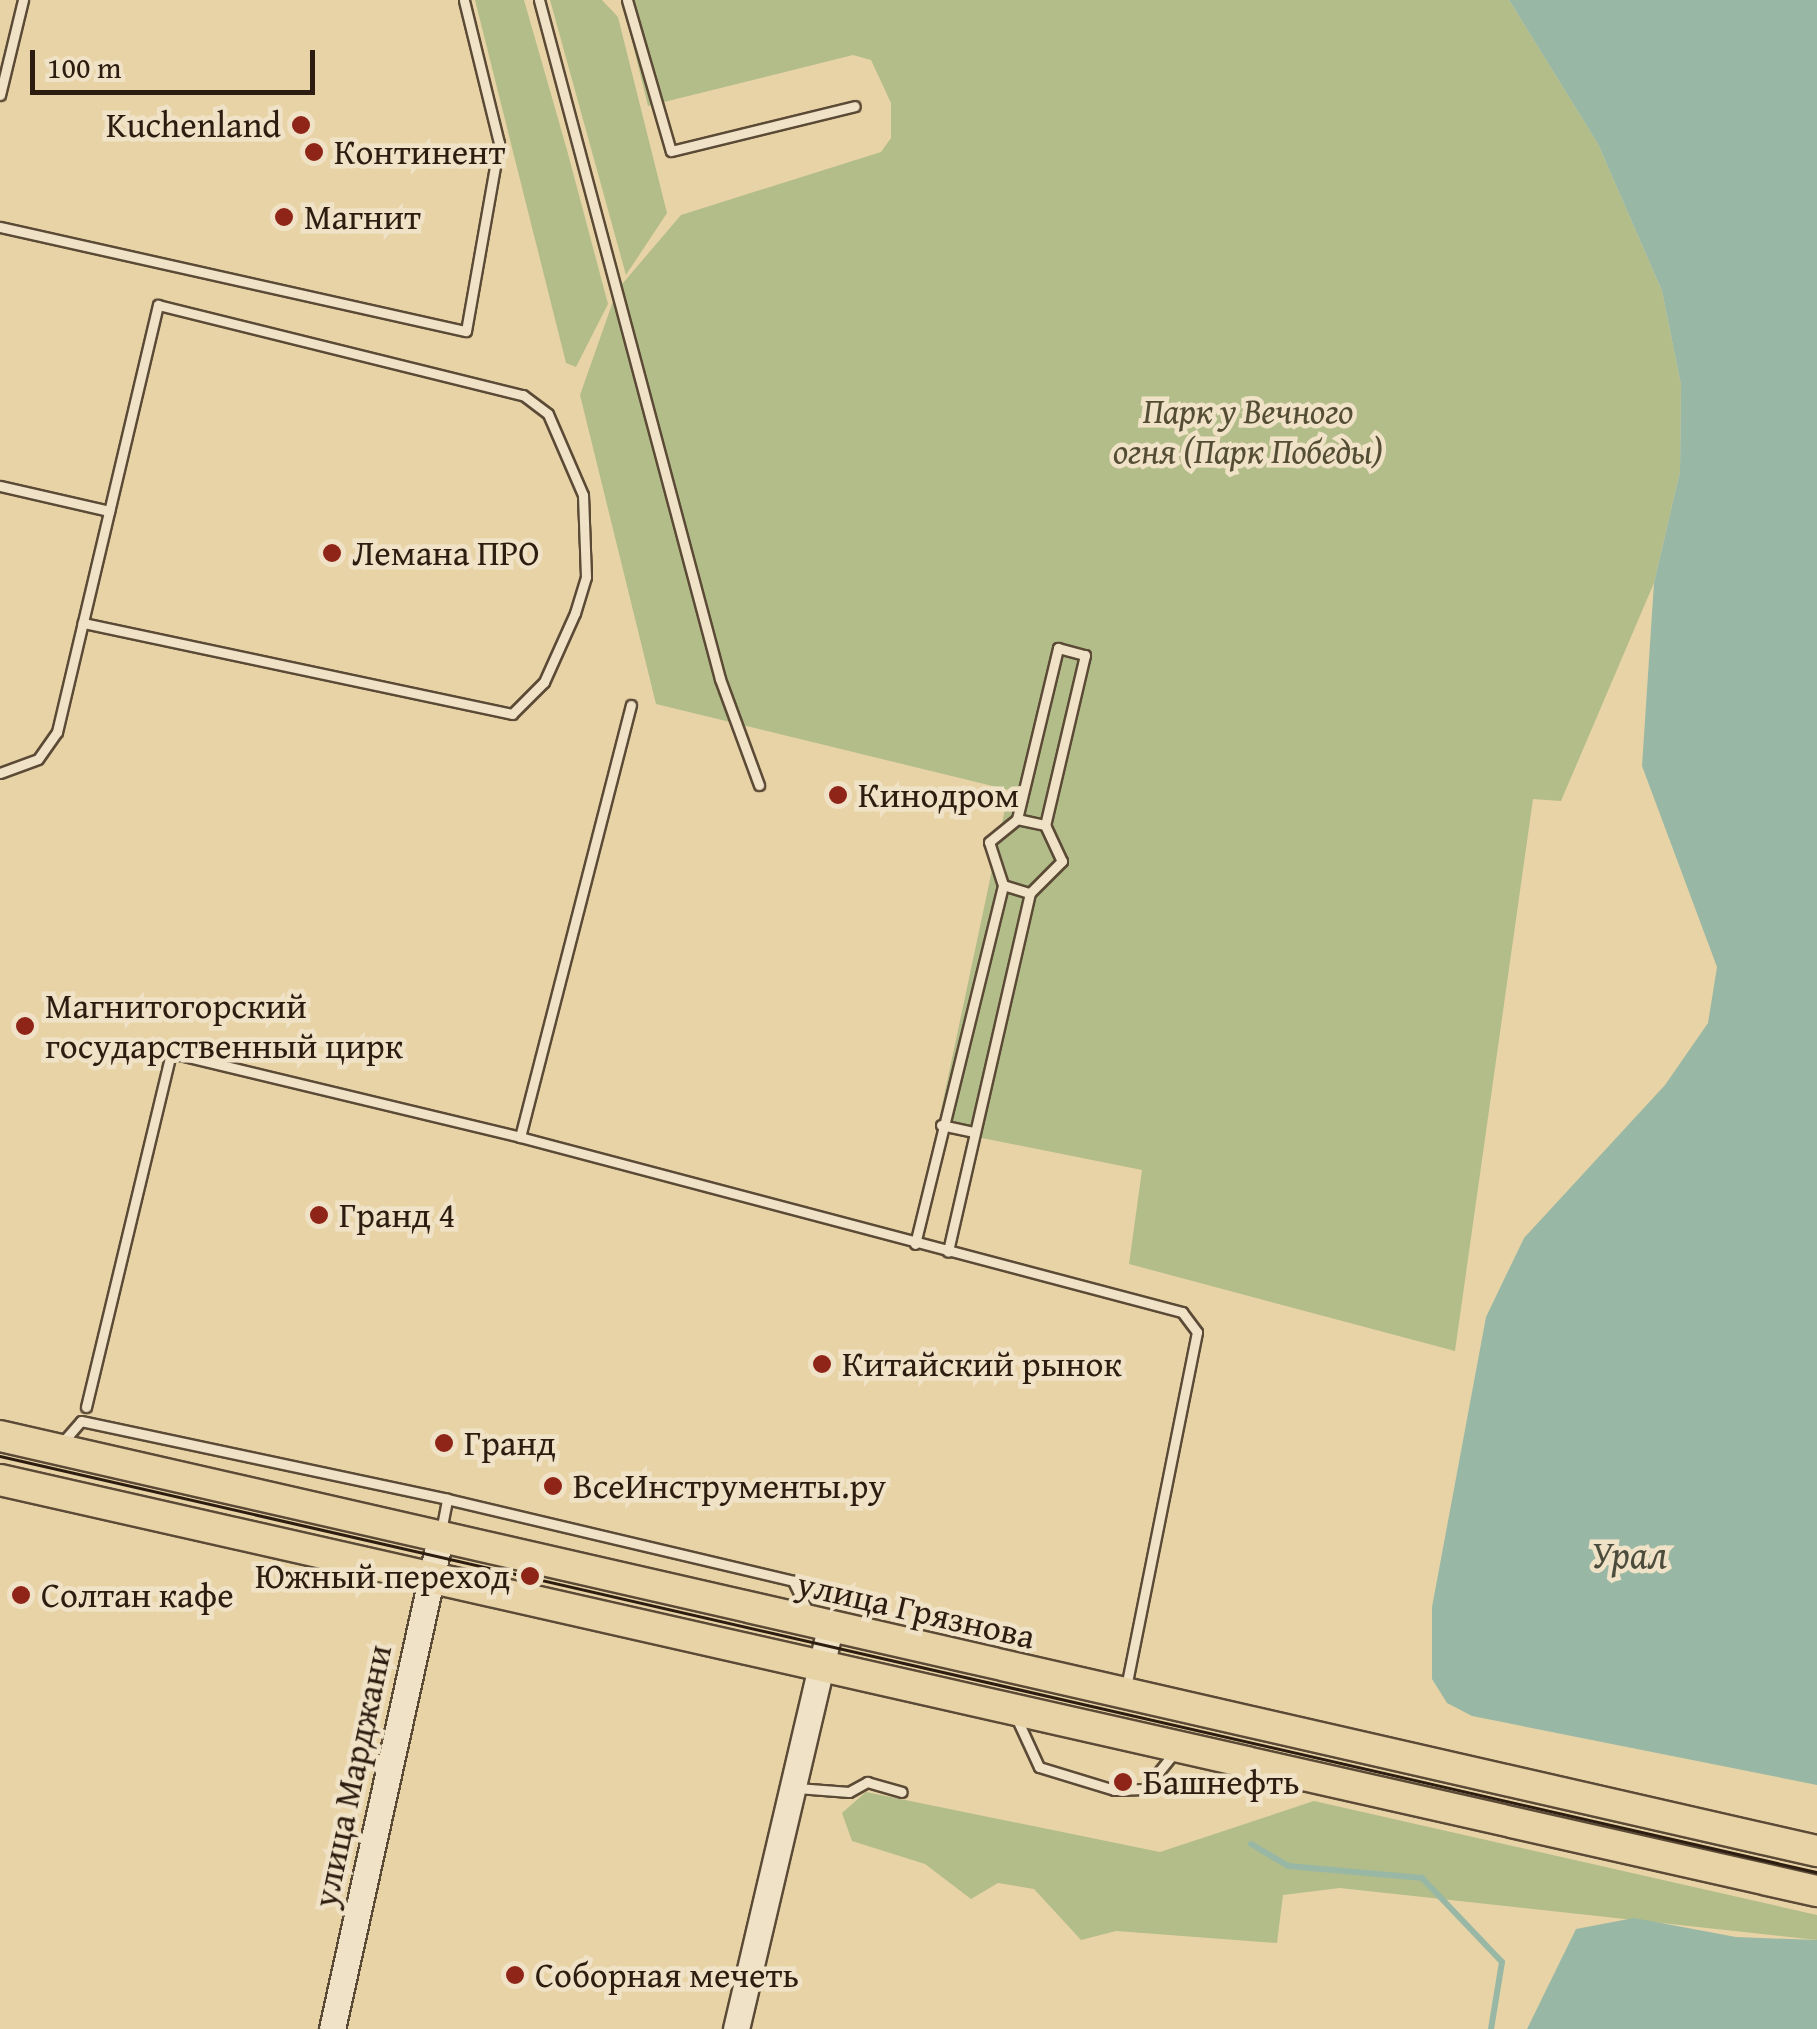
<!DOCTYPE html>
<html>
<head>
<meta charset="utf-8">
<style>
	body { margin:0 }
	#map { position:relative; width:1817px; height:2029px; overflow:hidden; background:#e8d3a7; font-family:"Gentium Book Plus",serif }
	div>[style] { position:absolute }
	.green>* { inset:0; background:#b3bd8a }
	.water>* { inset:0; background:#98b8a5 }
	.stream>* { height:6px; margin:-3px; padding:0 3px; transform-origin:3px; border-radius:3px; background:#98b8a5 }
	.roads { filter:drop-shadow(2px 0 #5b4a36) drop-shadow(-2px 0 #5b4a36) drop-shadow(0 2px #5b4a36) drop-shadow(0 -2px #5b4a36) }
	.lane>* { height:9px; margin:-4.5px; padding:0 4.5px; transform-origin:4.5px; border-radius:4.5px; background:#f0e2c6 }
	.secondary>* { height:25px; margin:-12.5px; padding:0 12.5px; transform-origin:12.5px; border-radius:12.5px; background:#f0e2c6 }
	.primary>* { height:30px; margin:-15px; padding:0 15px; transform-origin:15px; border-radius:15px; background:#e8d3a7 }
	.tram>* { height:2.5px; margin:-1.25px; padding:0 1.25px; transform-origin:1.25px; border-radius:1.25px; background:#2c1d10 }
	.dots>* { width:28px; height:28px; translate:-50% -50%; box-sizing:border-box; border:5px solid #f0e2c6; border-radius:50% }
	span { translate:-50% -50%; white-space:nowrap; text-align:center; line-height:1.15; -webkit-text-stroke:9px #f0e2c6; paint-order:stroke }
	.poi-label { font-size:35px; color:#2c1d10 }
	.right { translate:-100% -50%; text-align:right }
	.left { translate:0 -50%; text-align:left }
	.park-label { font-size:35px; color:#544d35; font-style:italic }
	.street-label { font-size:35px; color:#2c1d10 }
	.water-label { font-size:38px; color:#4c4c3d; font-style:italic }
	.scale { position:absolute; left:30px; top:50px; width:285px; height:45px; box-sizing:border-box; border:5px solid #2c1d10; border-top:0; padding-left:12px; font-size:30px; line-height:35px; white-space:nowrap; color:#2c1d10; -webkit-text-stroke:8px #f0e2c6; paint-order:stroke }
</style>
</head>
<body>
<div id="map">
	<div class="green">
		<div style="clip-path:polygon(475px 0,524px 0,567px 150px,608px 304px,576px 367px,566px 363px)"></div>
		<div style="clip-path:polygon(550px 0,602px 0,618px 17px,667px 213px,626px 275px)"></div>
		<div style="clip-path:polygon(622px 0,1509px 0,1598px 144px,1662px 291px,1681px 385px,1680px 471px,1654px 583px,1561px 801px,1533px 799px,1455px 1351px,1129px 1264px,1142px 1170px,937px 1129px,1009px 790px,656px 704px,580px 395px,617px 290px,681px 215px,881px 152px,891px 138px,891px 103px,871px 60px,853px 55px,648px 106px)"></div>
		<div style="clip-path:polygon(866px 1792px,1160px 1852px,1314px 1801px,1817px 1915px,1817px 1940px,1340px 1888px,1283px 1895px,1277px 1943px,1116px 1931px,1081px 1940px,1034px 1889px,998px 1883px,971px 1899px,925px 1864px,852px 1841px,842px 1813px)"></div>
	</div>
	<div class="water">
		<div style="clip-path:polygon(1509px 0,1817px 0,1817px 1785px,1472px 1716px,1447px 1703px,1432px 1679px,1432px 1607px,1486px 1317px,1524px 1238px,1665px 1085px,1708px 1023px,1717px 967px,1642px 766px,1654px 583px,1680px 471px,1681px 385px,1662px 291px,1598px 144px)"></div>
		<div style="clip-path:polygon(1634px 1918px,1736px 1937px,1817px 1940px,1817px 2029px,1527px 2029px,1576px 1929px)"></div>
	</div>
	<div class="stream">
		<div style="left:1251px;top:1844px;width:43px;rotate:30.7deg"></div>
		<div style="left:1288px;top:1866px;width:135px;rotate:5.1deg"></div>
		<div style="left:1422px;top:1878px;width:116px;rotate:46.4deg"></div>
		<div style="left:1502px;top:1962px;width:68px;rotate:99.3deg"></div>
	</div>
	<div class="roads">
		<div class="lane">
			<div style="left:539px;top:0;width:703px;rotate:75.07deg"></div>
			<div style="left:720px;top:679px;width:113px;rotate:69.8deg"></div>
			<div style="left:627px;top:0;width:157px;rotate:73.8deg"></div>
			<div style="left:671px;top:151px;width:189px;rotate:-13.7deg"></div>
			<div style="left:0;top:95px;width:98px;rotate:-76.4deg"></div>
			<div style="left:0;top:227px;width:477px;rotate:12.6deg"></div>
			<div style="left:466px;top:331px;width:191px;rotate:-80deg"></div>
			<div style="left:499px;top:143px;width:147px;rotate:-103.8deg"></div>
			<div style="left:0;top:486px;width:112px;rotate:12.9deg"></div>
			<div style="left:0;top:773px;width:40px;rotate:-20.2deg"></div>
			<div style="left:38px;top:759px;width:33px;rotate:-55deg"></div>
			<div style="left:57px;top:732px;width:439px;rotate:-76.7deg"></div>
			<div style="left:158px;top:305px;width:376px;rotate:13.9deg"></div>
			<div style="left:523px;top:395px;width:31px;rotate:37deg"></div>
			<div style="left:548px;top:414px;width:88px;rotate:66.6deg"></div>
			<div style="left:583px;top:495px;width:82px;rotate:87.9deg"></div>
			<div style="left:586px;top:577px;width:38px;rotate:107deg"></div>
			<div style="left:575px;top:613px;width:76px;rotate:114.2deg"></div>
			<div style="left:544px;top:682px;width:45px;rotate:135deg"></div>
			<div style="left:512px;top:714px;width:439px;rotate:-168deg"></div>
			<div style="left:1017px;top:819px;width:29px;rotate:12deg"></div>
			<div style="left:1003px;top:885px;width:28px;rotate:17deg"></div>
			<div style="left:941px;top:1125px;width:34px;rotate:12deg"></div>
			<div style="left:520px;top:1137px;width:685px;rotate:14.81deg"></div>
			<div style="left:1182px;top:1312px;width:25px;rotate:53deg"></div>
			<div style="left:1197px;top:1332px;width:362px;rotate:101.3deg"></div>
			<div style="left:915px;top:1244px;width:370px;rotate:-76.2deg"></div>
			<div style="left:1003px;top:885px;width:45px;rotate:-108deg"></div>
			<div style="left:989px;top:842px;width:36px;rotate:-39deg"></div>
			<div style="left:1017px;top:819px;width:176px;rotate:-76.5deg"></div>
			<div style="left:1058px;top:648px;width:28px;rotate:15deg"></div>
			<div style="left:1085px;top:655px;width:175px;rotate:103.2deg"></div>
			<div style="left:1045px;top:825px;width:40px;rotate:65deg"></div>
			<div style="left:1062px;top:861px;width:45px;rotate:135deg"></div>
			<div style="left:1030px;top:893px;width:368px;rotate:102.9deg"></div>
			<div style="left:86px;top:1407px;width:364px;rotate:-76.5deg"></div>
			<div style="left:171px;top:1053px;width:359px;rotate:13.5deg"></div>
			<div style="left:520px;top:1137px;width:446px;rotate:-75.6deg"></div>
			<div style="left:61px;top:1444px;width:30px;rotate:-49deg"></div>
			<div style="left:81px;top:1421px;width:374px;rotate:12deg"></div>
			<div style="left:447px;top:1499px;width:356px;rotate:13.3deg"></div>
			<div style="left:793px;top:1581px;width:34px;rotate:64deg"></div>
			<div style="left:441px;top:1531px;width:33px;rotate:-79deg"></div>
			<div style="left:1016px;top:1717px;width:55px;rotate:65.3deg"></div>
			<div style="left:1039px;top:1767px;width:78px;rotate:17deg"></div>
			<div style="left:1114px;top:1790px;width:31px;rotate:-2deg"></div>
			<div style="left:1145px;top:1789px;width:46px;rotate:-51.1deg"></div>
			<div style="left:797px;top:1788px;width:52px;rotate:4.4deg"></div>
			<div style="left:849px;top:1792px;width:21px;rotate:-29deg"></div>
			<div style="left:867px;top:1782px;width:36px;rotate:16deg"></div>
		</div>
		<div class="secondary">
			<div style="left:332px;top:2029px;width:503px;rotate:-77.59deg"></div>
			<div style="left:736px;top:2029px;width:411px;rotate:-76.8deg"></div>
		</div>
		<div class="primary">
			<div style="left:0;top:1436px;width:1864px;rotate:12.87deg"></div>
			<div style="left:0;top:1480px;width:1863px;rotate:12.75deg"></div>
		</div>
	</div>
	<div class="tram">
		<div style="left:0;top:1456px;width:1864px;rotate:12.9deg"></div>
	</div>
	<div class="dots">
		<div style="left:301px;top:125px;background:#8f2418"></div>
		<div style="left:314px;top:152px;background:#8f2418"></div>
		<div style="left:284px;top:217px;background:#8f2418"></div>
		<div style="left:332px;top:553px;background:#8f2418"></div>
		<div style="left:838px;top:795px;background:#8f2418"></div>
		<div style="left:25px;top:1026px;background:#8f2418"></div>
		<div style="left:319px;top:1215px;background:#8f2418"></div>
		<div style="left:822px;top:1364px;background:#8f2418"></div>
		<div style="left:444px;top:1443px;background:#8f2418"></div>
		<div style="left:553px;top:1486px;background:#8f2418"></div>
		<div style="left:530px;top:1576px;background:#8f2418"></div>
		<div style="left:21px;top:1595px;background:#8f2418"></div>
		<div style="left:1123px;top:1782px;background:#8f2418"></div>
		<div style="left:515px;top:1975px;background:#8f2418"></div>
	</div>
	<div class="poi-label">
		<span class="right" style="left:281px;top:125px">Kuchenland</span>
		<span class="left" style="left:334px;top:152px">Континент</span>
		<span class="left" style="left:304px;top:217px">Магнит</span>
		<span class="left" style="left:352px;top:553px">Лемана ПРО</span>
		<span class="left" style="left:858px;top:795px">Кинодром</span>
		<span class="left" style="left:45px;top:1026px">Магнитогорский<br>государственный цирк</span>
		<span class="left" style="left:339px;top:1215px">Гранд 4</span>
		<span class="left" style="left:842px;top:1364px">Китайский рынок</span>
		<span class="left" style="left:464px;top:1443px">Гранд</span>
		<span class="left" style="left:573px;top:1486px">ВсеИнструменты.ру</span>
		<span class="right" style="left:510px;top:1576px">Южный переход</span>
		<span class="left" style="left:41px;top:1595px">Солтан кафе</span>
		<span class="left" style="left:1143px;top:1782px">Башнефть</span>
		<span class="left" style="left:535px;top:1975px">Соборная мечеть</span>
	</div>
	<div class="park-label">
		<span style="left:1248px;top:431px">Парк у Вечного<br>огня (Парк Победы)</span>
	</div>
	<div class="street-label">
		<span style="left:916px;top:1610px;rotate:13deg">улица Грязнова</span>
		<span style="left:352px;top:1776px;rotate:-78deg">улица Марджани</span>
	</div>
	<div class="water-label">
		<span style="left:1629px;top:1555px">Урал</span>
	</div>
	<div class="scale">100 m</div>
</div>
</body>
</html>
